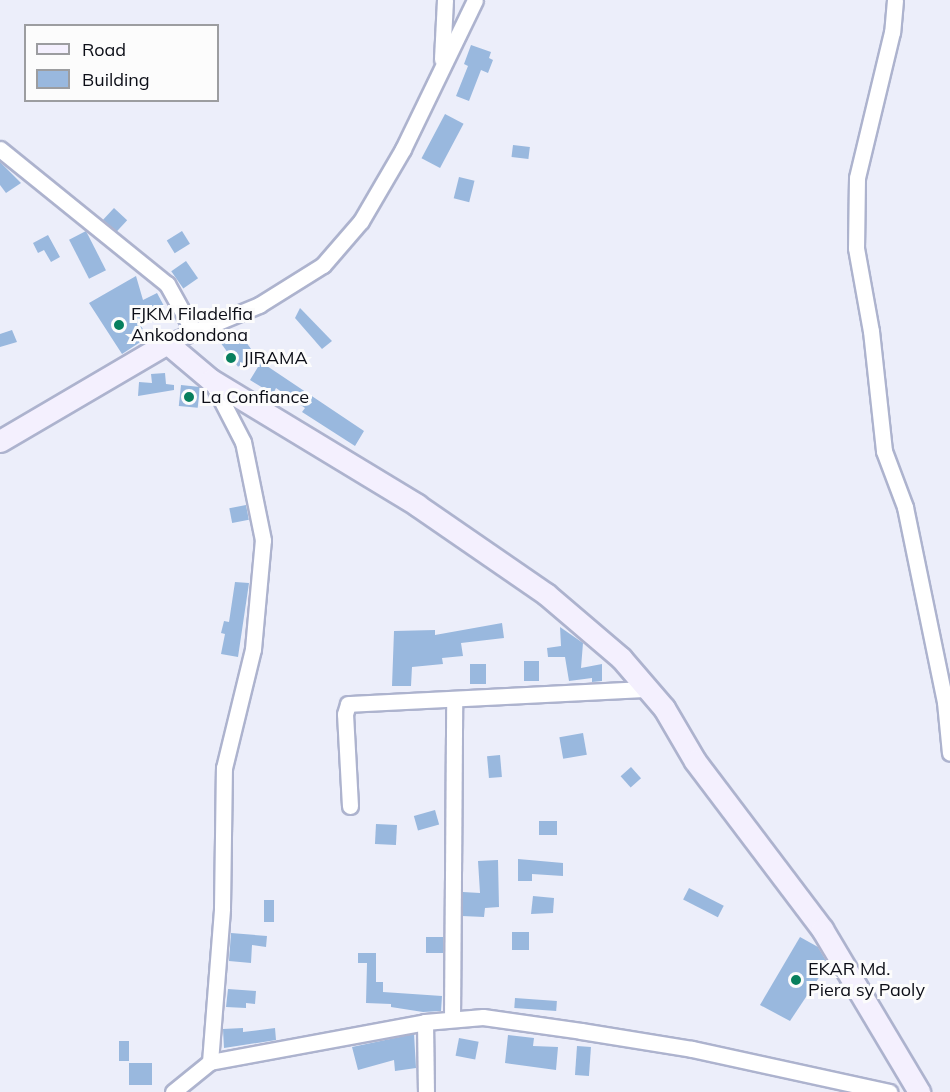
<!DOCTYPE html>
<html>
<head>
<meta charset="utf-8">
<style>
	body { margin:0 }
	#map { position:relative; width:950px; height:1092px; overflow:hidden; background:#eceefa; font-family:Mulish,sans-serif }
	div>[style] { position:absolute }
	.building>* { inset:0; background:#99b8de; transform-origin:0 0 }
	.roads { filter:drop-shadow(2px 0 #adb3ce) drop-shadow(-2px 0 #adb3ce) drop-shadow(0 2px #adb3ce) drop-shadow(0 -2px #adb3ce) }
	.street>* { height:15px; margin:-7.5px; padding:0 7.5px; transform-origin:7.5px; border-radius:7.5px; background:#fff }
	.secondary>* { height:21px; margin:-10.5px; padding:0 10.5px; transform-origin:10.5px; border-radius:10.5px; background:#f4f0fe }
	.dots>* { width:16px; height:16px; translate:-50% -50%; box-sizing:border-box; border:3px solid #fcfcfc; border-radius:50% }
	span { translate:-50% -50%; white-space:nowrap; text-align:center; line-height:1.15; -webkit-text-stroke:6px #fcfcfc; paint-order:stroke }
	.poi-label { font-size:18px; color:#0c0e17 }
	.left { translate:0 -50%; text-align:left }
	.legend { position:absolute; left:24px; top:24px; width:195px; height:78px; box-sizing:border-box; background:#fcfcfc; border:2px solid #9c9da0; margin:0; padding:8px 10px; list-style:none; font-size:18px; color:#0c0e17 }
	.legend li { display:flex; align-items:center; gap:12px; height:30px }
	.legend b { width:30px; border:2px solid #9c9da0 }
</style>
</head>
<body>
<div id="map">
	<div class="building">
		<div style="clip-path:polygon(471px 45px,491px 52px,489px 58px,493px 60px,488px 73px,481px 70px,469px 101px,456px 96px,468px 66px,464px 64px)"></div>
		<div style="left:445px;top:114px;width:21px;height:50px;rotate:28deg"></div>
		<div style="left:513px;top:145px;width:17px;height:12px;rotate:7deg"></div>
		<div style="clip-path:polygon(0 162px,21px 183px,6px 193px,0 185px)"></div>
		<div style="left:459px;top:177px;width:16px;height:22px;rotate:14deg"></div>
		<div style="left:114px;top:208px;width:18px;height:16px;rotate:43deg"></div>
		<div style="left:86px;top:231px;width:44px;height:19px;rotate:63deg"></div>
		<div style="left:182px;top:231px;width:15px;height:18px;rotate:58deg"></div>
		<div style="clip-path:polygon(48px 235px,60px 257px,51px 262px,44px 250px,38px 253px,33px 243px)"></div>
		<div style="left:186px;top:261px;width:21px;height:18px;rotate:55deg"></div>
		<div style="clip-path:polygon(136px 276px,143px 300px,157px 293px,164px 306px,137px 320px,148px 337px,122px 354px,89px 303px)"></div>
		<div style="clip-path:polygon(300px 308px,332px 341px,322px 349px,295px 318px)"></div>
		<div style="clip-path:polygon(12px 330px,17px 342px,0 347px,0 334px)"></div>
		<div style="left:238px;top:331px;width:29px;height:21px;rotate:54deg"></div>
		<div style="clip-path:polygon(261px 362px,364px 431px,355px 446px,302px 412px,305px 408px,276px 388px,273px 394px,250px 380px)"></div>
		<div style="clip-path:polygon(165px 373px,166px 384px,174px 385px,174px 390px,138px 396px,139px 382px,152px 383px,151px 374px)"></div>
		<div style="left:181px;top:385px;width:19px;height:21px;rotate:6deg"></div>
		<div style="left:246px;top:505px;width:15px;height:17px;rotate:79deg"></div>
		<div style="clip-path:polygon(235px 582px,249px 583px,238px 657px,221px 654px,225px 634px,221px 633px,224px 621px,229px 622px)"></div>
		<div style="clip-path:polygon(502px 623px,504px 638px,461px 643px,463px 656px,442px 658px,443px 664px,412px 667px,411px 686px,392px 686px,394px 631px,435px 630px,435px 635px)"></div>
		<div style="clip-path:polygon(560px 627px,583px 643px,581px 668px,602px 664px,602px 681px,592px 682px,592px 678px,569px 681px,565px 657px,548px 657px,547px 648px,561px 646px)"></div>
		<div style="left:524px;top:661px;width:15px;height:20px"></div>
		<div style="left:486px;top:664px;width:20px;height:16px;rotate:90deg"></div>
		<div style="left:583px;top:733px;width:22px;height:24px;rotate:80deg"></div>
		<div style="left:500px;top:755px;width:22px;height:13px;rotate:85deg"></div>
		<div style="left:631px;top:767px;width:15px;height:14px;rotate:48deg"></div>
		<div style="left:435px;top:810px;width:15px;height:22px;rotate:74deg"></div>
		<div style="left:539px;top:821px;width:18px;height:14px"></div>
		<div style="left:376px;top:824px;width:21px;height:20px;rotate:3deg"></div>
		<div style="clip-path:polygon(518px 859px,563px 863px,563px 876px,532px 874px,532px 881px,518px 881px)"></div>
		<div style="clip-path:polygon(498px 860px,499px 907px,485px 908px,484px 917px,462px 916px,463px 892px,480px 893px,478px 861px)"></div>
		<div style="left:689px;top:888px;width:39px;height:13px;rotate:27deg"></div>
		<div style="clip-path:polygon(533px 896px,554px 898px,553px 913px,531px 914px)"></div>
		<div style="left:264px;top:900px;width:10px;height:22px"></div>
		<div style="left:512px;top:932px;width:17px;height:18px"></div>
		<div style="clip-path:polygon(231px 933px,267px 936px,266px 947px,252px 945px,251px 963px,229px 961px)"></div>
		<div style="left:443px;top:937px;width:16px;height:17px;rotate:90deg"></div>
		<div style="clip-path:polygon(800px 937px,818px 947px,828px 964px,790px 1021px,760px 1005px)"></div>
		<div style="clip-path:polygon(358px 953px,376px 953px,376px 982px,383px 982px,383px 992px,442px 996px,441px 1011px,423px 1012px,391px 1007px,391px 1004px,366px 1003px,367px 963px,358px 963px)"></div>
		<div style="clip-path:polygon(228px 989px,256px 991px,255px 1004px,246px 1003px,246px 1008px,226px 1007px)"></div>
		<div style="left:515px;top:998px;width:42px;height:10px;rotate:4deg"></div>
		<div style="clip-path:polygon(243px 1028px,243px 1032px,275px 1028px,276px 1040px,224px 1048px,223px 1029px)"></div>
		<div style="clip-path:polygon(414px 1034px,416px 1068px,395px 1071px,394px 1060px,358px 1070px,352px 1047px)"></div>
		<div style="clip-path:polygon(508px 1035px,534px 1038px,533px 1046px,558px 1047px,556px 1070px,505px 1063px)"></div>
		<div style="left:459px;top:1038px;width:20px;height:18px;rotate:11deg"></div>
		<div style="left:119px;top:1041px;width:10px;height:20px"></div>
		<div style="left:577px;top:1046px;width:14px;height:29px;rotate:4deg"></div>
		<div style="left:129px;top:1063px;width:23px;height:22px"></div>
	</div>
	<div class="roads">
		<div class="street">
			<div style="left:895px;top:0;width:32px;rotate:95deg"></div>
			<div style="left:892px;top:32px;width:150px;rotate:103.5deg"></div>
			<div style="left:857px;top:178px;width:70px;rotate:90.8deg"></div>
			<div style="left:856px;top:248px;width:84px;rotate:79.8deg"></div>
			<div style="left:871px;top:331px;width:121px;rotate:83.8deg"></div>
			<div style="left:884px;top:451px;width:60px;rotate:69.4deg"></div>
			<div style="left:905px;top:507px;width:199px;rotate:78.4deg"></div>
			<div style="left:945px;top:702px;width:51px;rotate:84.4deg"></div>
			<div style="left:442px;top:59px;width:59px;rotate:-87.1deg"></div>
			<div style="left:0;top:149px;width:215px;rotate:39deg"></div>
			<div style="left:167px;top:284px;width:54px;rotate:61deg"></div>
			<div style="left:167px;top:343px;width:100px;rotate:-22.4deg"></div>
			<div style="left:259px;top:305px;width:75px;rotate:-32deg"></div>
			<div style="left:323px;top:265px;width:58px;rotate:-49.2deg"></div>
			<div style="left:361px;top:221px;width:83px;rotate:-59.7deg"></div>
			<div style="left:403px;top:149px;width:165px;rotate:-64.2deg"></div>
			<div style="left:350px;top:806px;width:92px;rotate:-93.1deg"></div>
			<div style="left:345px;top:714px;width:10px;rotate:-73deg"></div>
			<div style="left:348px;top:704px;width:299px;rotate:-2.9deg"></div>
			<div style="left:452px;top:1019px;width:318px;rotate:-89.6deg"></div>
			<div style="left:425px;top:1022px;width:58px;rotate:-4.9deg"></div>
			<div style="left:483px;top:1017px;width:99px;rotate:8.1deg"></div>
			<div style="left:581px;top:1031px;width:112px;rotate:9.2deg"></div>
			<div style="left:692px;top:1049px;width:202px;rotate:12.3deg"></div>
			<div style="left:210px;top:1062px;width:219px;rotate:-10.5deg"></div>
			<div style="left:425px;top:1022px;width:70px;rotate:89.2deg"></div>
			<div style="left:173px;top:1092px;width:48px;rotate:-39deg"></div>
			<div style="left:210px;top:1062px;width:154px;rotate:-85.5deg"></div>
			<div style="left:222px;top:908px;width:140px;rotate:-89.2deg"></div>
			<div style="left:224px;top:768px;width:122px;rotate:-76.3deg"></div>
			<div style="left:253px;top:649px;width:109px;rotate:-84.8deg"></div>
			<div style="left:263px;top:540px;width:100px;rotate:-101.5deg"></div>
			<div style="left:243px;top:442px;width:70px;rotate:-117.3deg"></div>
		</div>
		<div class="secondary">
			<div style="left:0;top:441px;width:194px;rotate:-30.4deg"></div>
			<div style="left:167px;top:343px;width:57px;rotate:40.1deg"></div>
			<div style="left:211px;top:380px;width:241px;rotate:31.2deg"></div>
			<div style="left:417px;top:505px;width:157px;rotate:34.6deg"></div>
			<div style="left:546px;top:594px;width:99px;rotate:40.5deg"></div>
			<div style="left:621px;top:658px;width:66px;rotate:49.3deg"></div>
			<div style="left:664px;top:708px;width:61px;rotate:59.7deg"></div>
			<div style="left:695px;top:761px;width:211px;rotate:52.9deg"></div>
			<div style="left:822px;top:929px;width:190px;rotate:59.2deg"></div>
		</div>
	</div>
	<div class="dots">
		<div style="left:119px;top:325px;background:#077f5d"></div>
		<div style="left:231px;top:358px;background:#077f5d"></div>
		<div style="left:189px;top:397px;background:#077f5d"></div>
		<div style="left:796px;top:980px;background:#077f5d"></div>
	</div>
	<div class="poi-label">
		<span class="left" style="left:131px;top:325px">FJKM Filadelfia<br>Ankodondona</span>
		<span class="left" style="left:243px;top:358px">JIRAMA</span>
		<span class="left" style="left:201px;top:397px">La Confiance</span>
		<span class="left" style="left:808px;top:980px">EKAR Md.<br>Piera sy Paoly</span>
	</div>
	<ul class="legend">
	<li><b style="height:8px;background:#f4f0fe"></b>Road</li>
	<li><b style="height:16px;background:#99b8de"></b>Building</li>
	</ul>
</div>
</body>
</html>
